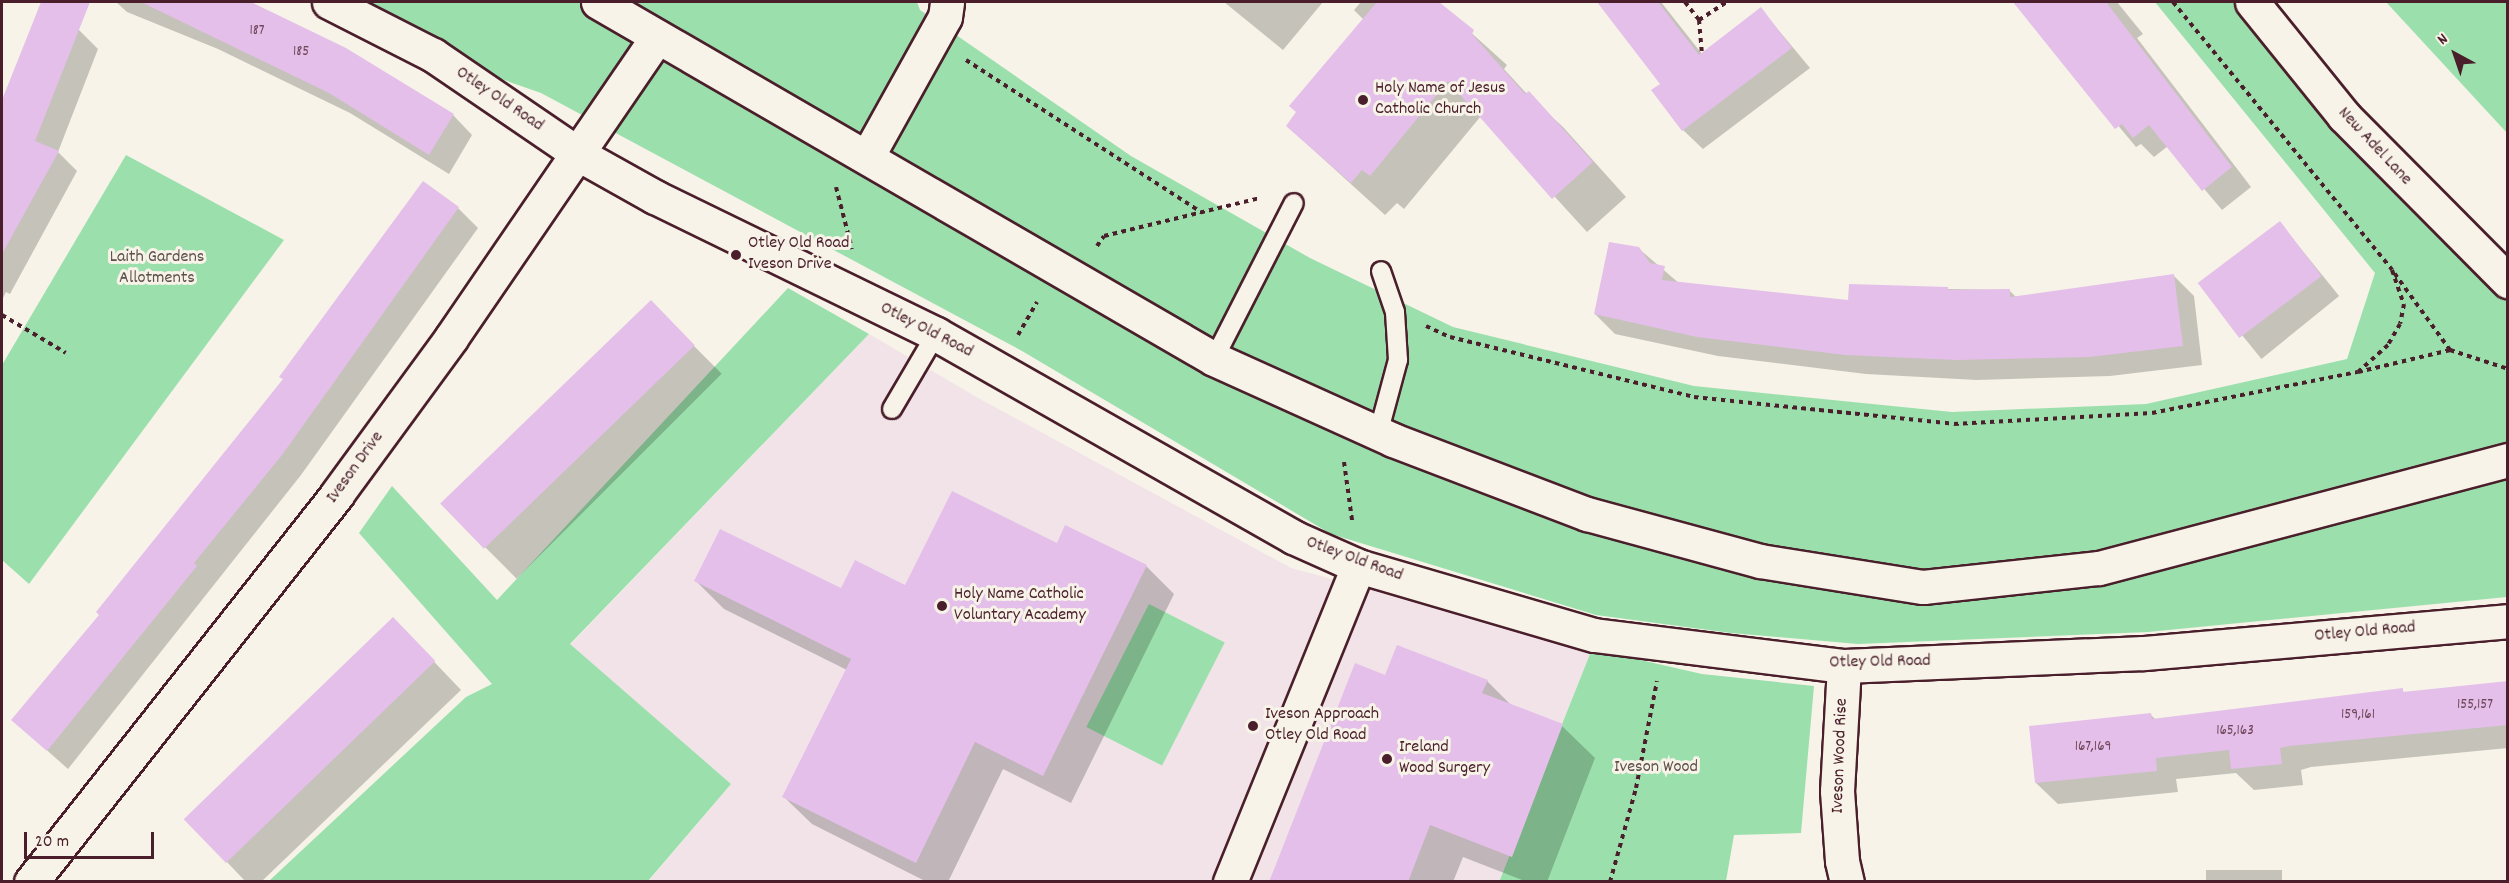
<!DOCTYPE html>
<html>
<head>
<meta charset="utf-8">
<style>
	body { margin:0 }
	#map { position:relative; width:2509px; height:883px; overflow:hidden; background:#f7f3e8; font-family:Dekko,sans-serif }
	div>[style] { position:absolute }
	.built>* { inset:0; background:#f1e3e8 }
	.green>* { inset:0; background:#9be0ac; transform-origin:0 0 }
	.shadow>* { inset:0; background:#0003; transform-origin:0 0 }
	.building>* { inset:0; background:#e4bfe9; transform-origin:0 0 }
	.path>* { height:4px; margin-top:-2px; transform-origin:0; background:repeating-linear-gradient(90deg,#4a1f2b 0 4.5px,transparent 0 9px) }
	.roads { filter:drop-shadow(2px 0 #4a1f2b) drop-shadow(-2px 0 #4a1f2b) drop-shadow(0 2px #4a1f2b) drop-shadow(0 -2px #4a1f2b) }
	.lane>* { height:18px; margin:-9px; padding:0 9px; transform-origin:9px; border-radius:9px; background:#f7f3e8 }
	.street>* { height:33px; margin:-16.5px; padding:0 16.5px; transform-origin:16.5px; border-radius:16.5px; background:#f7f3e8 }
	.secondary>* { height:33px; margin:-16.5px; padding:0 16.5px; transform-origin:16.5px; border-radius:16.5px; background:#f7f3e8 }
	.dots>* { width:16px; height:16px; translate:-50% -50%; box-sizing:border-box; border:3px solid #f7f3e8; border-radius:50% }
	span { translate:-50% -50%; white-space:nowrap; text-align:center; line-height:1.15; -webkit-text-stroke:6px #f7f3e8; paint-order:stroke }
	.number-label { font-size:15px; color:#70475a }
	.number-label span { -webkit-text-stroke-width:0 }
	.poi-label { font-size:18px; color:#4a1f2b }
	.left { translate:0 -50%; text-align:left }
	.street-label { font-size:18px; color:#4a1f2b }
	.park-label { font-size:18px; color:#5e4f4b }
	.frame { position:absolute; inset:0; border:3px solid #4a1f2b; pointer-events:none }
	.north { position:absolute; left:2425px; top:24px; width:60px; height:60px; -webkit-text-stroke:4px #f7f3e8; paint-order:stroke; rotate:320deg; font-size:16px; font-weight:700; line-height:24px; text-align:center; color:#4a1f2b }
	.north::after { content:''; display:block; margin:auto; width:21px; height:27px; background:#4a1f2b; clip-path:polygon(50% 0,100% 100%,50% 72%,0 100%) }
	.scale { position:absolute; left:24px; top:832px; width:130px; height:27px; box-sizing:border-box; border:3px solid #4a1f2b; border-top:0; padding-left:8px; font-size:18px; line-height:21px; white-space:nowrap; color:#4a1f2b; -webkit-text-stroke:4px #f7f3e8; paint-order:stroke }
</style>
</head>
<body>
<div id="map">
	<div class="built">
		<div style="clip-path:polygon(869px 334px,980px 399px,1291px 568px,1592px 649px,1499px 881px,648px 882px,731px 784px,570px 645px)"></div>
	</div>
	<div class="green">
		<div style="clip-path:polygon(329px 2px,917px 2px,920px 10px,1131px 156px,1310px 258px,1453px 327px,1694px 386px,1952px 412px,2146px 404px,2347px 359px,2375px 273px,2155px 2px,2252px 2px,2442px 219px,2507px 302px,2507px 597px,2148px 632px,1858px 644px,1731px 633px,1596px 615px,1331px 534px,1022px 351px,541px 93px,433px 55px)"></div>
		<div style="clip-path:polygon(2386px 2px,2507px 2px,2507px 133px)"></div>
		<div style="clip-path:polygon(126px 155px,284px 240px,29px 584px,2px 560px,2px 365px)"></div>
		<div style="clip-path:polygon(788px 288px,869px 334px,570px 644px,731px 784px,648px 881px,269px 881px,466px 697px,492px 684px,359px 533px,392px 486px,497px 600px)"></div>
		<div style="left:1149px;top:604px;width:85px;height:138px;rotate:27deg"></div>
		<div style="clip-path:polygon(1592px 649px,1702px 674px,1814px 686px,1801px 833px,1734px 835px,1726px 881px,1499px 882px)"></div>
	</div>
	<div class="shadow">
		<div style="clip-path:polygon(116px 2px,247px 2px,346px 49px,453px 115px,472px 135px,449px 174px,350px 113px,218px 49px,127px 12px)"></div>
		<div style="clip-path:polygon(1224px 2px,1323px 2px,1283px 50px)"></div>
		<div style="clip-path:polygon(1361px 2px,1437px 2px,1507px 65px,1504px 69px,1527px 94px,1563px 127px,1626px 197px,1587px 232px,1481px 116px,1404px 209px,1397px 203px,1385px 215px,1287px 126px,1364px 20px,1354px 10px)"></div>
		<div style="clip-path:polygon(1599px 2px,1661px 2px,1702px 54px,1761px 9px,1810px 68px,1703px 149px,1683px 130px,1662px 84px)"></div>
		<div style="clip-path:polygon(2015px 2px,2117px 2px,2143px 34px,2137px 38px,2251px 187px,2222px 210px,2168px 146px,2154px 157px,2141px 144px,2136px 147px)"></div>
		<div style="clip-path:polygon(35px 21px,79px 30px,98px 49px,58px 152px,77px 171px,10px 294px,6px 292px,2px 300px,2px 139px,10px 123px,2px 115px,2px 104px)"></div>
		<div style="clip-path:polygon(458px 208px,478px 228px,301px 475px,68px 769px,13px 720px)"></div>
		<div style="left:2280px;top:223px;width:94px;height:100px;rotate:51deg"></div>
		<div style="clip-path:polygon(1638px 248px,1680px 284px,1850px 302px,1948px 289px,2009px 290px,2016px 297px,2174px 276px,2194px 296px,2202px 365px,2110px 376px,1977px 380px,1866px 374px,1718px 356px,1615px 334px,1595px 314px)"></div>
		<div style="left:651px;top:303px;width:100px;height:290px;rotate:45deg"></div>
		<div style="clip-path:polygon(1057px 545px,1146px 566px,1174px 594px,1071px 803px,1003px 769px,948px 882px,927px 882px,812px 824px,784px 797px,847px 670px,724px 609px,696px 581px,841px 590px,906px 587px)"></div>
		<div style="clip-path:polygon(420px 647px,461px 690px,261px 882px,246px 882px,226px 861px)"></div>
		<div style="clip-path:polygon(1385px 677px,1487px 681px,1512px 706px,1562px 726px,1595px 758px,1547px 882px,1527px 882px,1463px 857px,1453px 882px,1271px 882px)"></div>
		<div style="clip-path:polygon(2508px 683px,2508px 748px,2311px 767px,2301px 770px,2303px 785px,2254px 790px,2236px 773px,2176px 779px,2178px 792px,2058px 804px,2036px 783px,2151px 715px,2156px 720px,2402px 690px,2405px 693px)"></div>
		<div style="left:2206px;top:870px;width:76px;height:12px"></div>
	</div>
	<div class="building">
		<div style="clip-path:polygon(41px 2px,90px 2px,35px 141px,59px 151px,2px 254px,2px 100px)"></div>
		<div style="clip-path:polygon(141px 2px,251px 2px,346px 48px,454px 114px,429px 155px,329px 93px)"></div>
		<div style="clip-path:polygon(1377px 2px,1439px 2px,1474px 30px,1472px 34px,1525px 94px,1529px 91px,1593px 162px,1552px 199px,1448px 81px,1370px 176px,1362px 170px,1351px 183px,1286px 126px,1296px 112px,1289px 106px)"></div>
		<div style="clip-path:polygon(1597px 2px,1658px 2px,1699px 55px,1761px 7px,1792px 48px,1682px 131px,1651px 90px,1660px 84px)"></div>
		<div style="clip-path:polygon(2013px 2px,2106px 2px,2232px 167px,2202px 191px,2149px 125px,2133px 138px,2122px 124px,2115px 129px)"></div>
		<div style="clip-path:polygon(423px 181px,459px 207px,282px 455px,194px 563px,197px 566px,47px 751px,11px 720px,99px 615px,96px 612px,283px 379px,279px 377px)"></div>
		<div style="left:2280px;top:221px;width:69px;height:103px;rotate:53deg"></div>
		<div style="clip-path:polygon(1609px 242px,1639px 247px,1650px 263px,1665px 266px,1662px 280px,1848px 300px,1849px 284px,1948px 287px,1948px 290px,2010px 289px,2010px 297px,2174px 274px,2183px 346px,2089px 357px,1956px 360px,1845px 355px,1697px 337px,1594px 314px)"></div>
		<div style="left:651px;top:300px;width:63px;height:293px;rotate:46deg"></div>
		<div style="clip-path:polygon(952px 491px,1057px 543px,1065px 525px,1147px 565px,1043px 776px,975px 742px,916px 863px,782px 797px,851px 659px,694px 581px,720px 529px,841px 588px,855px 560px,905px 585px)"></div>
		<div style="left:393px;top:617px;width:61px;height:291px;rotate:46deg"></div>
		<div style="clip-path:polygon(1397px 645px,1488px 680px,1482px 693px,1563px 724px,1512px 857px,1430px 825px,1408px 882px,1269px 882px,1355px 663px,1385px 675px)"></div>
		<div style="clip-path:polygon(2508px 681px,2508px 725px,2289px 746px,2280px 748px,2282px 764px,2231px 769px,2229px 750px,2156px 758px,2157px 771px,2035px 783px,2029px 726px,2151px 713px,2152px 719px,2403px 688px,2403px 692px)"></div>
	</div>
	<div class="path">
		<div style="left:1685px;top:2px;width:23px;rotate:52deg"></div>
		<div style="left:1699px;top:20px;width:33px;rotate:85deg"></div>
		<div style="left:2173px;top:2px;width:346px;rotate:50.7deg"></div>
		<div style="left:1699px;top:20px;width:33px;rotate:-33deg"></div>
		<div style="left:966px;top:60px;width:280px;rotate:32.9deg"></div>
		<div style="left:836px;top:187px;width:64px;rotate:75.5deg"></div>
		<div style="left:1097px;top:246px;width:12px;rotate:-55deg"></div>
		<div style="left:1104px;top:236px;width:161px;rotate:-13.7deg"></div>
		<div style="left:2px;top:315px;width:74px;rotate:30.7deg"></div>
		<div style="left:1426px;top:326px;width:26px;rotate:25deg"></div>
		<div style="left:1450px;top:337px;width:251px;rotate:13.8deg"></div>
		<div style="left:1694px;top:397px;width:261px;rotate:5.9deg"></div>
		<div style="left:1954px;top:424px;width:198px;rotate:-3.2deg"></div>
		<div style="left:2152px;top:413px;width:210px;rotate:-11.3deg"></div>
		<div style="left:1018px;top:335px;width:38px;rotate:-60deg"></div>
		<div style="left:2450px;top:350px;width:99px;rotate:-125.9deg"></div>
		<div style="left:2392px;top:270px;width:36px;rotate:71deg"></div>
		<div style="left:2404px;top:304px;width:20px;rotate:101deg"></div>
		<div style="left:2400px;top:324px;width:24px;rotate:120deg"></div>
		<div style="left:2388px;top:345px;width:40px;rotate:138deg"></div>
		<div style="left:2358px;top:372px;width:95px;rotate:-13.4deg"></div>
		<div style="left:2450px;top:350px;width:61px;rotate:18.1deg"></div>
		<div style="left:1344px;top:462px;width:59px;rotate:82.1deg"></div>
		<div style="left:1610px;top:882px;width:98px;rotate:-74.5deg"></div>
		<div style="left:1636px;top:788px;width:109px;rotate:-78.9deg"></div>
	</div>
	<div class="roads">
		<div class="lane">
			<div style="left:1214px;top:359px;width:175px;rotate:-62.9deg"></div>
			<div style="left:892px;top:409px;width:87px;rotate:-59.6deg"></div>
			<div style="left:1378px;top:434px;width:77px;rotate:-74.9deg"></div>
			<div style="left:1398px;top:360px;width:48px;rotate:-93.6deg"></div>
			<div style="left:1395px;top:312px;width:43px;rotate:-108.9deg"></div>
		</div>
		<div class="street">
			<div style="left:329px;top:2px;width:117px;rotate:27deg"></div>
			<div style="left:433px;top:55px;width:176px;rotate:34.3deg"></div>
			<div style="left:578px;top:154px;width:88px;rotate:29.2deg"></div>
			<div style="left:655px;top:197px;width:313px;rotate:26deg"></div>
			<div style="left:936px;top:334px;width:411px;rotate:29.6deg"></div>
			<div style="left:1293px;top:537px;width:71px;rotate:24deg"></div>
			<div style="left:1358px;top:566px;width:246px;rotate:16.3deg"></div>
			<div style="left:1594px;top:635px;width:252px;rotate:7.1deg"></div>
			<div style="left:1844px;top:666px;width:300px;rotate:-2.5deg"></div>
			<div style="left:2144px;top:653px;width:365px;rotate:-5deg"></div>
			<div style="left:2252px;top:2px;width:146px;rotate:51.1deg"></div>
			<div style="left:2344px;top:116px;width:233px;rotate:45.2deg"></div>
			<div style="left:867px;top:157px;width:160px;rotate:-60.9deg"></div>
			<div style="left:945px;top:17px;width:15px;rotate:-82deg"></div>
			<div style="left:1844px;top:666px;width:125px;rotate:93.2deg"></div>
			<div style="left:1837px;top:791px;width:70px;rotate:85.9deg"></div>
			<div style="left:1842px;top:861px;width:22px;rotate:77deg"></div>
			<div style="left:31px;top:882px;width:494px;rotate:-51.7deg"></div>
			<div style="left:337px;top:494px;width:193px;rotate:-53.8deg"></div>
			<div style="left:451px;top:338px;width:365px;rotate:-55.6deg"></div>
			<div style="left:1230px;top:882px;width:341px;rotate:-67.9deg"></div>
		</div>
		<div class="secondary">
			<div style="left:598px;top:2px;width:712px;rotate:30.09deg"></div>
			<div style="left:1214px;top:359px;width:196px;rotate:24.3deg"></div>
			<div style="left:1393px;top:440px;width:208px;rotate:20.9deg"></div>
			<div style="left:1587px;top:514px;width:179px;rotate:15.2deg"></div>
			<div style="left:1760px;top:561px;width:165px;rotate:9.1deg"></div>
			<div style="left:1923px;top:587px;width:177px;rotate:-6.2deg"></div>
			<div style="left:2099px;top:568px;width:423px;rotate:-14.8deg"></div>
		</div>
	</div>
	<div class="dots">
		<div style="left:1363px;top:100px;background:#4a1f2b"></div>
		<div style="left:736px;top:255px;background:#4a1f2b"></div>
		<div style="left:942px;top:606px;background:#4a1f2b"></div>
		<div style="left:1253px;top:726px;background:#4a1f2b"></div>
		<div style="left:1387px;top:759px;background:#4a1f2b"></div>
	</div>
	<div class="number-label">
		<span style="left:257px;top:32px">187</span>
		<span style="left:301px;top:53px">185</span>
		<span style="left:2475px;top:706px">155,157</span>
		<span style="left:2358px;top:716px">159,161</span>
		<span style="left:2235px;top:732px">165,163</span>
		<span style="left:2093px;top:748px">167,169</span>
	</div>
	<div class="poi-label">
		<span class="left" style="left:1375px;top:100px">Holy Name of Jesus<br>Catholic Church</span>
		<span class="left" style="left:748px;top:255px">Otley Old Road<br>Iveson Drive</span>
		<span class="left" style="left:954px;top:606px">Holy Name Catholic<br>Voluntary Academy</span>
		<span class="left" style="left:1265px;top:726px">Iveson Approach<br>Otley Old Road</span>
		<span class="left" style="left:1399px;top:759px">Ireland<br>Wood Surgery</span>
	</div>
	<div class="street-label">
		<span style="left:499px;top:100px;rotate:34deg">Otley Old Road</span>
		<span style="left:2374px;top:147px;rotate:47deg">New Adel Lane</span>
		<span style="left:926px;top:331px;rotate:27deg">Otley Old Road</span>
		<span style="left:356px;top:468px;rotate:-54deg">Iveson Drive</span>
		<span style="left:1354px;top:560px;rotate:20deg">Otley Old Road</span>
		<span style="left:2365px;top:633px;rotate:-5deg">Otley Old Road</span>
		<span style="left:1880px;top:663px;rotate:-1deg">Otley Old Road</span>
		<span style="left:1841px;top:756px;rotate:-88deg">Iveson Wood Rise</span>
	</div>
	<div class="park-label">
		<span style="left:157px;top:269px">Laith Gardens<br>Allotments</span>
		<span style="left:1656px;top:768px">Iveson Wood</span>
	</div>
	<div class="frame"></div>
	<div class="north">N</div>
	<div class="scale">20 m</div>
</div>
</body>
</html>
